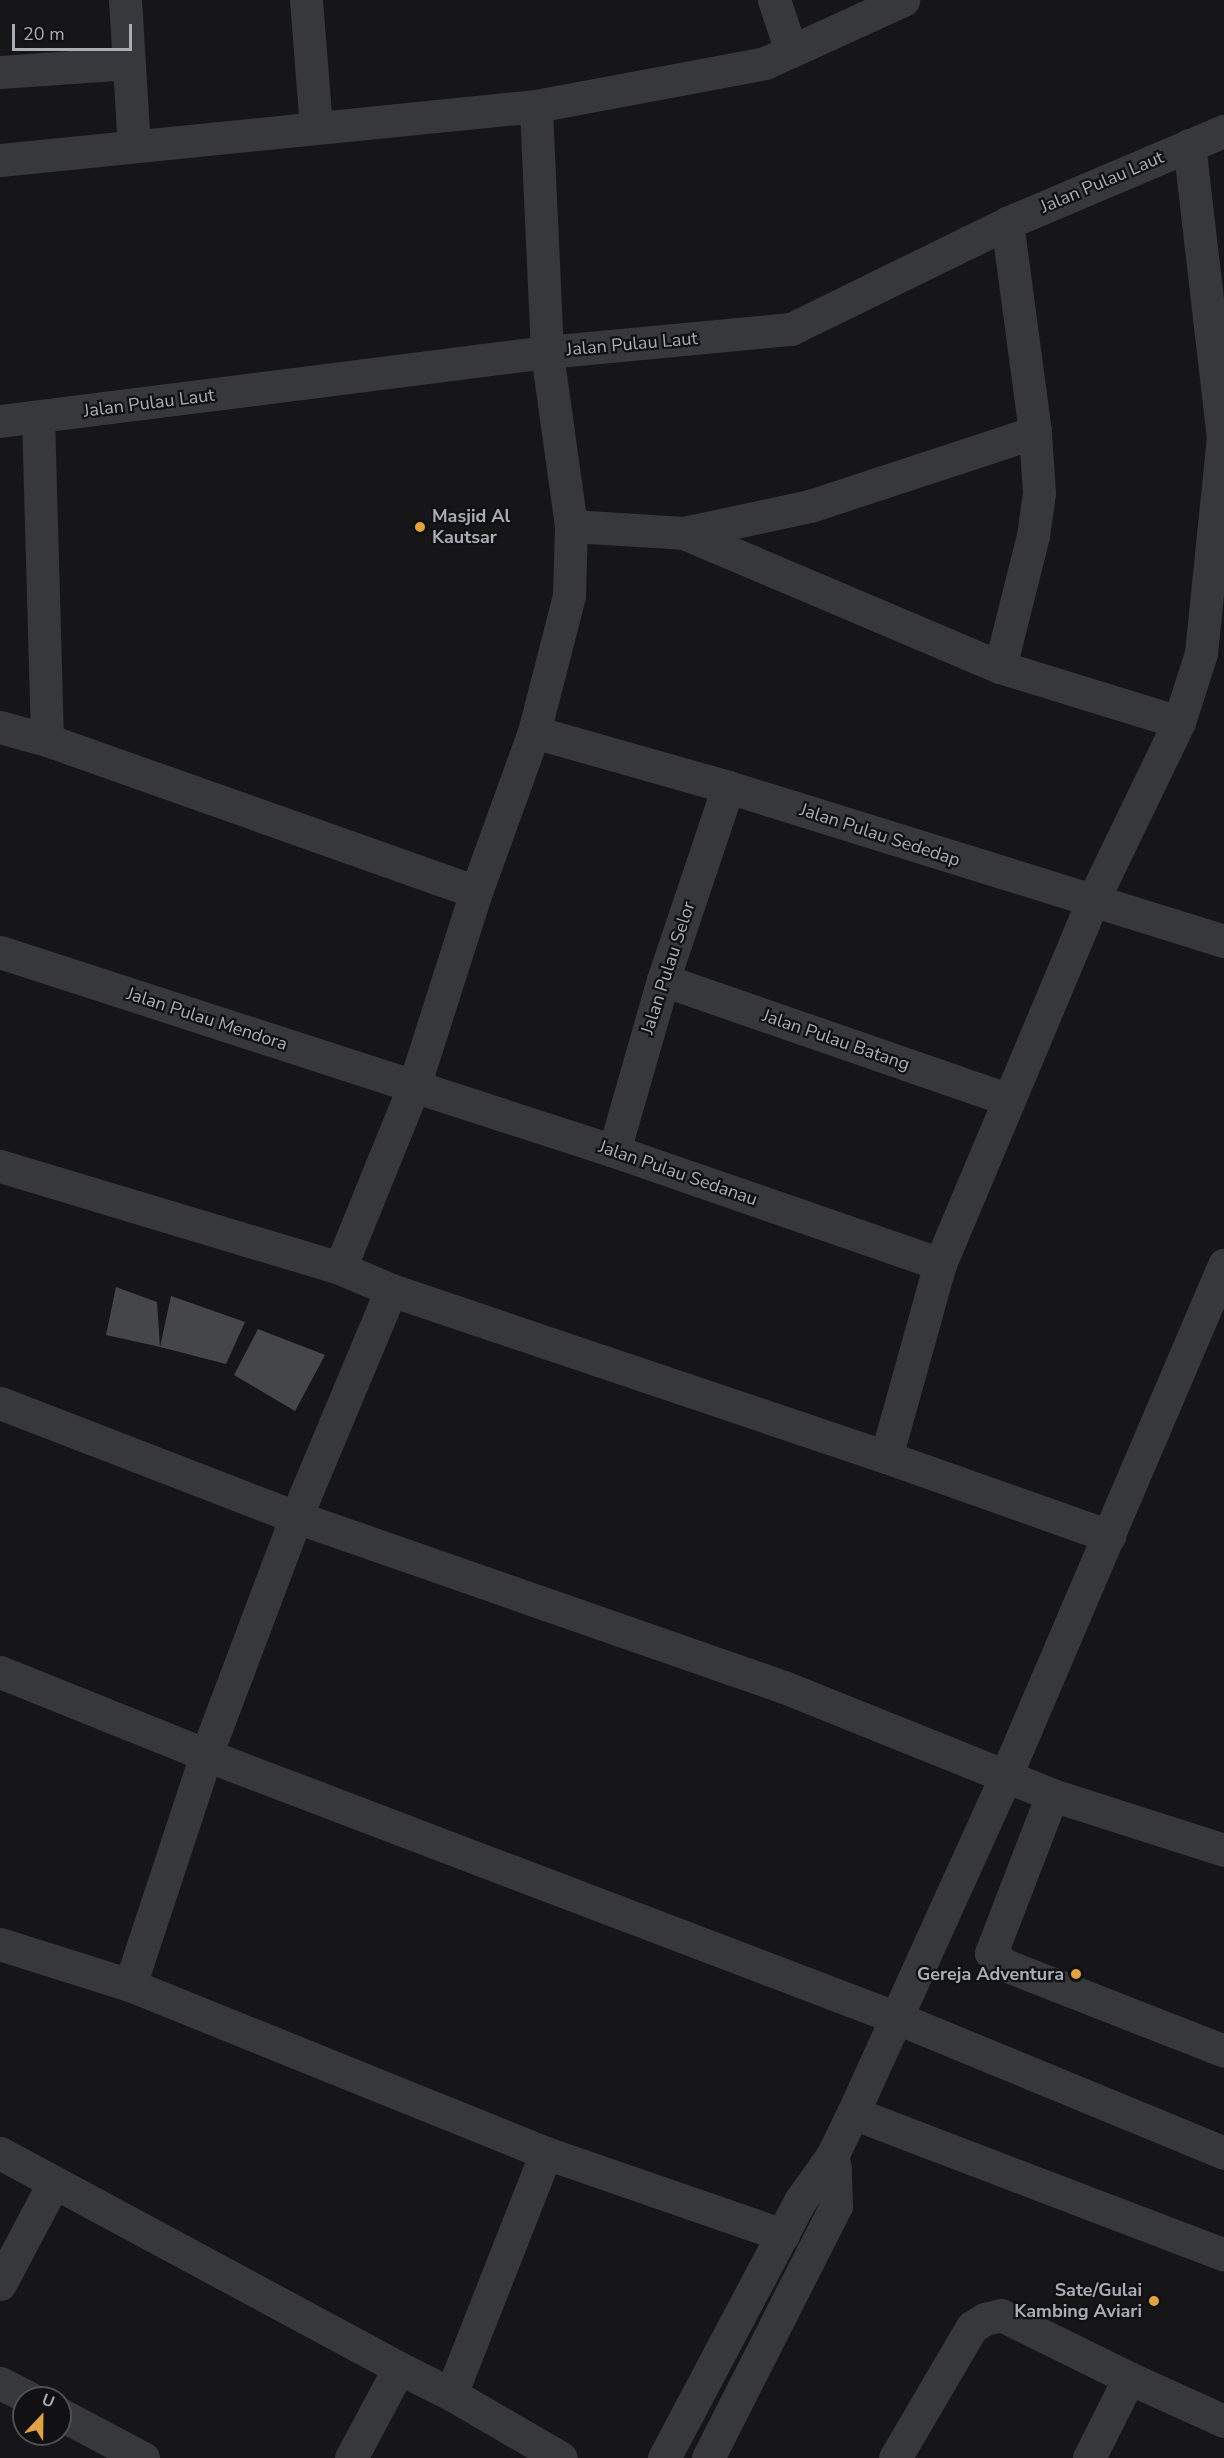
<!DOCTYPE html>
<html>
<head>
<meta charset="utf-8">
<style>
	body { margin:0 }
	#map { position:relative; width:1224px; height:2458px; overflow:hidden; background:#161618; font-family:"Nunito Sans",sans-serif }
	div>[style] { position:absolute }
	.building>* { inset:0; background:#45464a }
	.minor>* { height:33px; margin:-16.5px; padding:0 16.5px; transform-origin:16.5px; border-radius:16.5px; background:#37383c }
	.dots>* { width:16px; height:16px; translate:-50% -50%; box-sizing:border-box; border:3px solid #111113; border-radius:50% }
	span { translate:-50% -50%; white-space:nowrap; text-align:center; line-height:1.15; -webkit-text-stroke:4.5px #111113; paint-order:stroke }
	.street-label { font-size:18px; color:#a9aeb6 }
	.poi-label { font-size:18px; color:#a9aeb6; font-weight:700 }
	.left { translate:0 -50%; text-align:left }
	.right { translate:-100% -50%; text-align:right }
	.north { position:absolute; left:12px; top:2386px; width:60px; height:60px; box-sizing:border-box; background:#111113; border:2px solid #4e5054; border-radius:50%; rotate:22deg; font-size:16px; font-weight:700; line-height:24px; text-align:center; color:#a9aeb6 }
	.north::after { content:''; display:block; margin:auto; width:21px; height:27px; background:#e1a244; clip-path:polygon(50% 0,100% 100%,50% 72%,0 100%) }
	.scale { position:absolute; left:12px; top:24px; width:120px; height:27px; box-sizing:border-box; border:3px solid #a9aeb6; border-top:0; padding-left:8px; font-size:18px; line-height:21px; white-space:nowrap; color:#a9aeb6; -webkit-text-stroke:4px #111113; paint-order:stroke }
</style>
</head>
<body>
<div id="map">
	<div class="building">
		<div style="clip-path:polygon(116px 1287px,157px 1302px,160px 1347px,106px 1335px)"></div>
		<div style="clip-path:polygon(171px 1296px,245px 1322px,226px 1364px,160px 1347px)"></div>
		<div style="clip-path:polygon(258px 1329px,325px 1355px,295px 1411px,234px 1375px)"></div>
	</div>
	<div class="minor">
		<div style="left:125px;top:0;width:146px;rotate:86.5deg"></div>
		<div style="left:306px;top:0;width:126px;rotate:85.5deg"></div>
		<div style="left:774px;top:0;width:54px;rotate:71.6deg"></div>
		<div style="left:0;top:72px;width:129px;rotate:-4deg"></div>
		<div style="left:0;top:160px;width:539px;rotate:-5.75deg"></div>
		<div style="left:536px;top:106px;width:233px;rotate:-10.6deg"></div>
		<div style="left:765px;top:63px;width:152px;rotate:-24.5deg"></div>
		<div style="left:38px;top:417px;width:323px;rotate:88.4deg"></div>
		<div style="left:0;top:421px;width:551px;rotate:-7.19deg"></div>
		<div style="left:547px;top:352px;width:245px;rotate:-5.4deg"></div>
		<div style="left:791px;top:329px;width:241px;rotate:-26.1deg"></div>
		<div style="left:1007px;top:223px;width:236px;rotate:-23deg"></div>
		<div style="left:571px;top:526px;width:113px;rotate:3.5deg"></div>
		<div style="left:684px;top:533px;width:129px;rotate:-12.1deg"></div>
		<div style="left:810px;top:506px;width:237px;rotate:-18.2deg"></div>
		<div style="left:684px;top:533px;width:343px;rotate:23deg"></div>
		<div style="left:1000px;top:667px;width:187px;rotate:17.1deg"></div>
		<div style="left:1000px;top:667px;width:135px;rotate:-75.9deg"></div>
		<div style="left:1033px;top:536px;width:43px;rotate:-82.1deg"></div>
		<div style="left:1039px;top:493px;width:61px;rotate:-93.8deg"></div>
		<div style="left:1035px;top:432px;width:211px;rotate:-97.6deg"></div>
		<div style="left:0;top:727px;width:49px;rotate:15.5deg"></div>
		<div style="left:47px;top:740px;width:455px;rotate:19.5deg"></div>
		<div style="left:534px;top:732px;width:202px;rotate:15.8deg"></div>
		<div style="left:728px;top:787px;width:519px;rotate:17.25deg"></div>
		<div style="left:0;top:952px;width:645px;rotate:17.96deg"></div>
		<div style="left:614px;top:1151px;width:345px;rotate:19.1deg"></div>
		<div style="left:663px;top:980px;width:366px;rotate:19.1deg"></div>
		<div style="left:614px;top:1151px;width:178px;rotate:-74deg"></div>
		<div style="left:663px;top:980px;width:204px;rotate:-71.4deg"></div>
		<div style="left:0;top:1166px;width:355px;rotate:16.7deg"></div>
		<div style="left:340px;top:1268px;width:56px;rotate:23.3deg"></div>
		<div style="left:391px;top:1290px;width:522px;rotate:18.64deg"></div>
		<div style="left:886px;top:1457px;width:237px;rotate:19.5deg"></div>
		<div style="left:340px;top:1268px;width:196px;rotate:-67.9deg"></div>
		<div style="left:414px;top:1086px;width:204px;rotate:-72.3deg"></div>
		<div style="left:476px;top:892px;width:170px;rotate:-70.1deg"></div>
		<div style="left:534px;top:732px;width:140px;rotate:-75.6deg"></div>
		<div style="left:569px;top:596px;width:70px;rotate:-88.4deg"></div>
		<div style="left:571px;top:526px;width:176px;rotate:-97.9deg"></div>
		<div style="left:547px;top:352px;width:246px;rotate:-92.6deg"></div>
		<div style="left:0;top:1403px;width:317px;rotate:21.1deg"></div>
		<div style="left:296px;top:1517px;width:517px;rotate:19.21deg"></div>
		<div style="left:784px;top:1687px;width:289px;rotate:21.9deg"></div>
		<div style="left:1052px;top:1795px;width:181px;rotate:17.7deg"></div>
		<div style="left:886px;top:1457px;width:200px;rotate:-74.4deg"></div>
		<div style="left:940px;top:1264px;width:393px;rotate:-67.2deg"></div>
		<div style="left:1092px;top:902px;width:200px;rotate:-64.2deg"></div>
		<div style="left:1179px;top:722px;width:72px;rotate:-72.3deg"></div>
		<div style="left:1201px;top:653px;width:216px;rotate:-84.2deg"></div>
		<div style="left:1223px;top:438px;width:295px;rotate:-96.6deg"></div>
		<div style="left:0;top:1672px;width:222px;rotate:21.9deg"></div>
		<div style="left:206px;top:1755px;width:739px;rotate:20.84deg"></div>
		<div style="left:897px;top:2018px;width:354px;rotate:22.4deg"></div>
		<div style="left:1052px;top:1795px;width:169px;rotate:111.1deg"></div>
		<div style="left:991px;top:1953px;width:18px;rotate:41deg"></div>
		<div style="left:1005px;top:1965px;width:235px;rotate:21.4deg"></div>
		<div style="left:0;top:1944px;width:136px;rotate:17.5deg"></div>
		<div style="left:130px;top:1985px;width:449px;rotate:22deg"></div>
		<div style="left:546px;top:2153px;width:251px;rotate:19.1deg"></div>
		<div style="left:130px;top:1985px;width:242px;rotate:-71.7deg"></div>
		<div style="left:206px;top:1755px;width:254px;rotate:-69.3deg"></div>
		<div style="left:296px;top:1517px;width:246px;rotate:-67.3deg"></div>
		<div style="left:853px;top:2113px;width:397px;rotate:20.9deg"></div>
		<div style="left:0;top:2153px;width:453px;rotate:28.3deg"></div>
		<div style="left:399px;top:2368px;width:58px;rotate:26.6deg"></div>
		<div style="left:451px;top:2394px;width:127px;rotate:30.2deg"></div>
		<div style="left:0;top:2284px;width:115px;rotate:-62.1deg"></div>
		<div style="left:0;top:2383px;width:33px;rotate:27deg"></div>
		<div style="left:451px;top:2394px;width:259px;rotate:-68.5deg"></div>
		<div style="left:60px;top:2414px;width:94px;rotate:27.9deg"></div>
		<div style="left:351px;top:2458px;width:102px;rotate:-61.9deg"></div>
		<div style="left:664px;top:2458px;width:291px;rotate:-62.1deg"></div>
		<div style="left:800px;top:2201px;width:55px;rotate:-54.6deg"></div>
		<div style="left:832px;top:2156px;width:48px;rotate:-64deg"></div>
		<div style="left:853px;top:2113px;width:371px;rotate:-65.6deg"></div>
		<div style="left:1006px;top:1775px;width:555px;rotate:-66.86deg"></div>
		<div style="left:708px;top:2458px;width:283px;rotate:-63.1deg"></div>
		<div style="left:836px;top:2206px;width:38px;rotate:-92deg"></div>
		<div style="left:835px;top:2168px;width:12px;rotate:-104deg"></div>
		<div style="left:895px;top:2458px;width:152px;rotate:-59.6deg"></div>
		<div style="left:972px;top:2327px;width:15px;rotate:-32deg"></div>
		<div style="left:985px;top:2319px;width:16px;rotate:-14deg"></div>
		<div style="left:1001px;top:2315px;width:143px;rotate:26.2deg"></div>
		<div style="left:1129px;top:2378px;width:104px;rotate:24.4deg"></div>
		<div style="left:1089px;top:2458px;width:89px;rotate:-63.4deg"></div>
	</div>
	<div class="dots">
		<div style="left:420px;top:527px;background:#e1a244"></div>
		<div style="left:1076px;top:1974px;background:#e1a244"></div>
		<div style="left:1154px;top:2301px;background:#e1a244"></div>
	</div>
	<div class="street-label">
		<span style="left:1102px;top:182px;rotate:-23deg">Jalan Pulau Laut</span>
		<span style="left:632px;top:344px;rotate:-5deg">Jalan Pulau Laut</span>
		<span style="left:149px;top:403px;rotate:-7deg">Jalan Pulau Laut</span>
		<span style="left:880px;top:835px;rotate:18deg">Jalan Pulau Sededap</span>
		<span style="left:668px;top:968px;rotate:-72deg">Jalan Pulau Selor</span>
		<span style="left:207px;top:1019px;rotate:18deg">Jalan Pulau Mendora</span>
		<span style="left:836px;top:1040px;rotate:19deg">Jalan Pulau Batang</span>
		<span style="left:678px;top:1173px;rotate:19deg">Jalan Pulau Sedanau</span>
	</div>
	<div class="poi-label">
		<span class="left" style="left:432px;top:527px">Masjid Al<br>Kautsar</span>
		<span class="right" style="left:1064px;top:1974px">Gereja Adventura</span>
		<span class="right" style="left:1142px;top:2301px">Sate/Gulai<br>Kambing Aviari</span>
	</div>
	<div class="north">U</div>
	<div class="scale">20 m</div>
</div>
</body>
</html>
